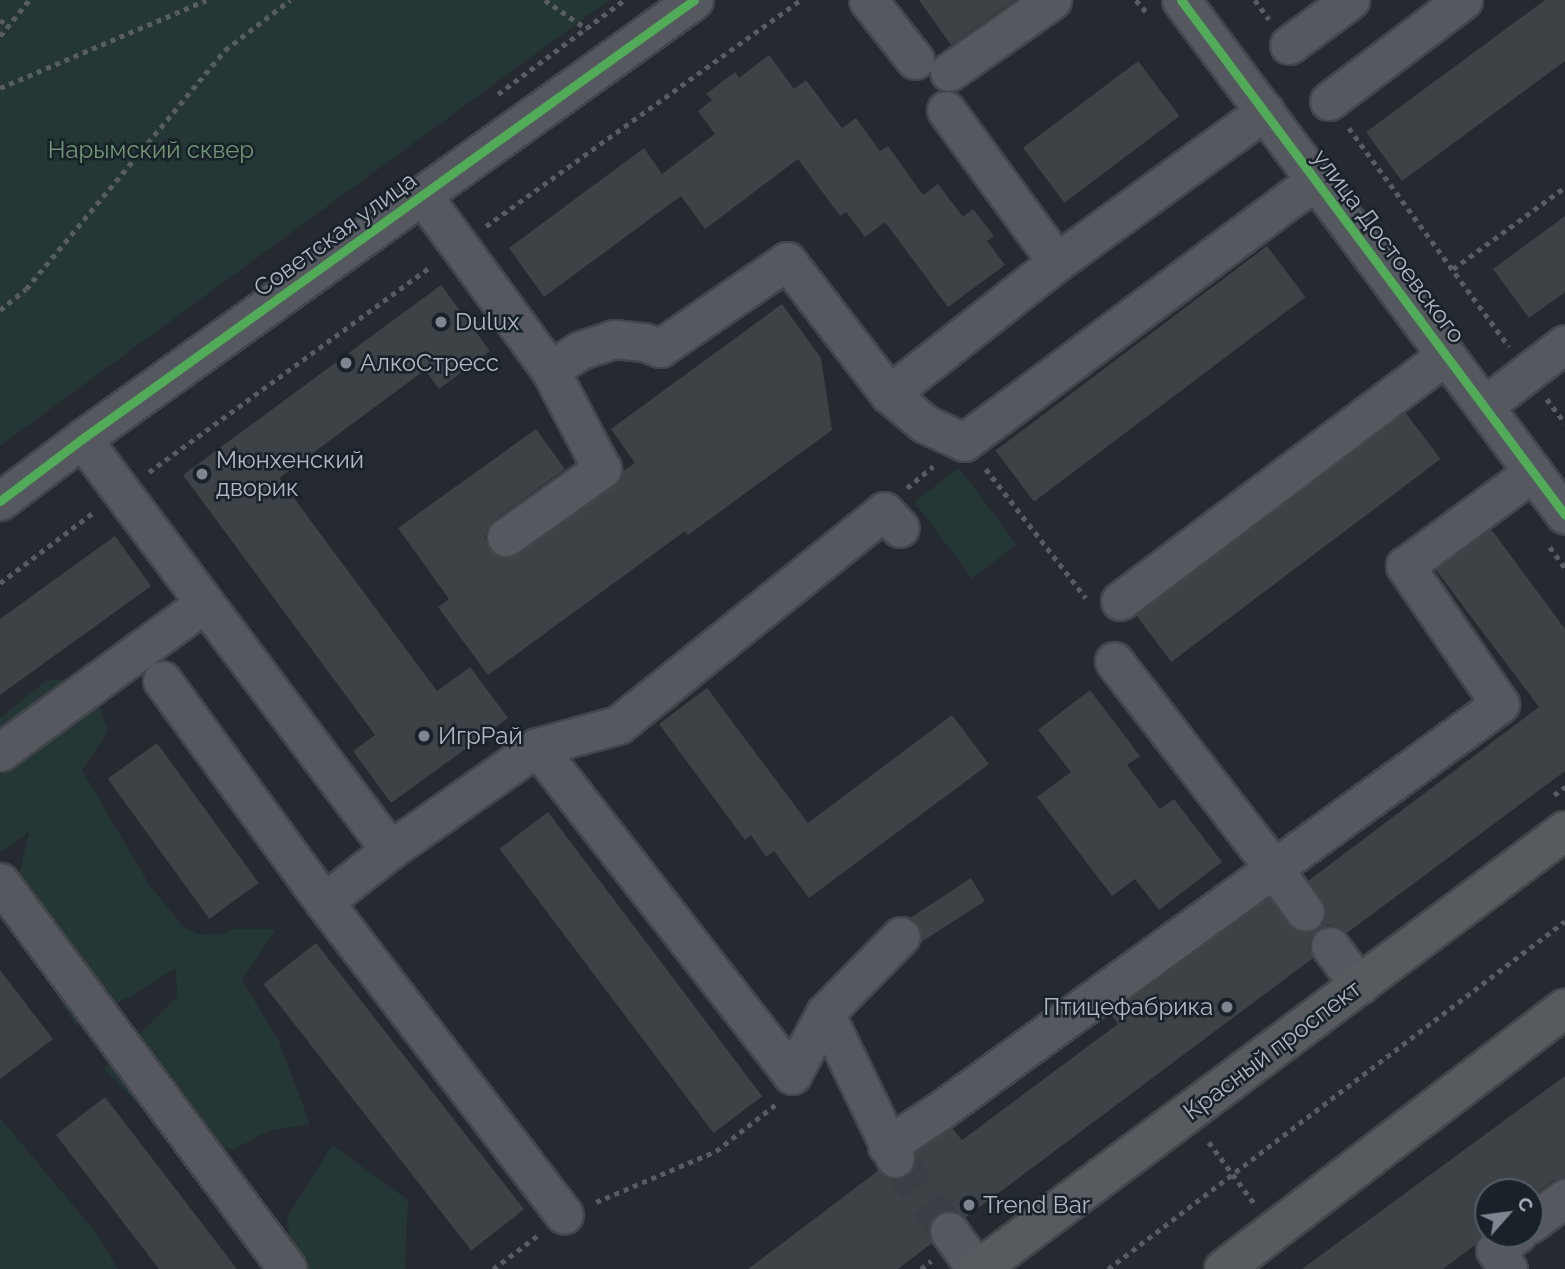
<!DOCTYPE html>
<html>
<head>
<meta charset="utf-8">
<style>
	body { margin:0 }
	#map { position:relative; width:1565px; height:1269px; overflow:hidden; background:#252a30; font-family:Raleway,sans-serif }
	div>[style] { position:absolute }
	.green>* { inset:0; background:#253636; transform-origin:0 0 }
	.building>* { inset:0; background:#3d4247; transform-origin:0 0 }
	.minor-tunnel>* { height:37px; margin-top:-18.5px; transform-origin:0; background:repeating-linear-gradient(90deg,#3a3f46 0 37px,transparent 0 55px) }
	.path>* { height:4.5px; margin-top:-2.25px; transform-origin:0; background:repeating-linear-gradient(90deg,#585d62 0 5px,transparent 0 10px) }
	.roads { filter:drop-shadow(2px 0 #42464b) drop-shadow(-2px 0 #42464b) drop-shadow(0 2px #42464b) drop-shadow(0 -2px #42464b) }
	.minor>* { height:37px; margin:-18.5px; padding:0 18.5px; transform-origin:18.5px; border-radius:18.5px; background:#55585e }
	.major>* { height:38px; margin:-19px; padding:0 19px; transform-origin:19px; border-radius:19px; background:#575b60 }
	.cycleway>* { height:9px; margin:-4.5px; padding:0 4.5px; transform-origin:4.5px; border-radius:4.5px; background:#51ab58 }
	.dots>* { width:19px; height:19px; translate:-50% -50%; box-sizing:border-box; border:4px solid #192129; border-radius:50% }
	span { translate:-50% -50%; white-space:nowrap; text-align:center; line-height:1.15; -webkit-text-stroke:5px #192129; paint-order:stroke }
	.park-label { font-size:24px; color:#709674 }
	.street-label { font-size:24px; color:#aeb7c2 }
	.poi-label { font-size:24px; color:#aeb7c2 }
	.left { translate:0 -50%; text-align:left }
	.right { translate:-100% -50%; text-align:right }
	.north { position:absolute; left:1474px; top:1178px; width:70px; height:70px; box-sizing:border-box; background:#192129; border:2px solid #555d66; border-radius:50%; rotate:62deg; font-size:19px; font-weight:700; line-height:28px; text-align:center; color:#aeb7c2 }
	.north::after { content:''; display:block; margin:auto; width:24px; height:32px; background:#7e868f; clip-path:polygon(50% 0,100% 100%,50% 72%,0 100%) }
</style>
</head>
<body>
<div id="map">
	<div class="green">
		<div style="clip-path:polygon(0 0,609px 0,0 446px)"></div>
		<div style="left:959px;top:468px;width:96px;height:56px;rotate:53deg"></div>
		<div style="clip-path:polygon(48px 679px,92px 683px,108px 731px,82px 770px,150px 886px,183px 926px,197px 934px,218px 935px,234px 929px,276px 929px,242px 981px,278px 1039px,310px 1124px,271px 1130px,232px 1150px,156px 1123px,104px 1068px,177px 997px,176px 968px,138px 992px,75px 1025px,10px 915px,29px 832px,0 852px,0 718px)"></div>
		<div style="clip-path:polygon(0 1118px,93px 1229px,118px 1269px,0 1269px)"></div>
		<div style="clip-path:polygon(332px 1145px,408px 1200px,405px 1269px,308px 1269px,308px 1259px,292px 1252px,287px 1217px)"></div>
	</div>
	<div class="building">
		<div style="clip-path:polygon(919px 0,1015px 0,951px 45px)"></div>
		<div style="clip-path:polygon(1545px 0,1565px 0,1565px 61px,1402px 181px,1366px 132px)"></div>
		<div style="clip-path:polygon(769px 55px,794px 89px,806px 80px,842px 128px,856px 118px,880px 151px,888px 146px,923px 195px,938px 184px,963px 217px,973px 209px,994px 236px,987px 241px,1005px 265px,948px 307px,885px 222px,865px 237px,846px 212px,840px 216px,798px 159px,705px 229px,681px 196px,544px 297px,509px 248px,644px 148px,662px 174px,715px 134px,698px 111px,712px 100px,706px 94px,735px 72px,739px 78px)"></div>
		<div style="left:1138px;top:61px;width:69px;height:144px;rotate:53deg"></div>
		<div style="clip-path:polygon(1565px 216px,1565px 292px,1529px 318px,1493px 269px)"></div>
		<div style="left:1267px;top:246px;width:64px;height:340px;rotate:53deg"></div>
		<div style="clip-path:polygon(441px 285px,490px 351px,439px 389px,425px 370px,279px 478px,437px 691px,470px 667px,508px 718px,391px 803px,353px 751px,375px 735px,183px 475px)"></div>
		<div style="clip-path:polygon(782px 304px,821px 358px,832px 430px,688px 535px,685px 531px,488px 675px,438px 607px,449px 599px,398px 528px,536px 429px,565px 469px,494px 520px,487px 528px,485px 538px,489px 549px,497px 556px,507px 558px,518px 554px,614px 486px,622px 472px,635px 463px,611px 429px)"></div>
		<div style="left:1405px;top:412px;width:59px;height:337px;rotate:53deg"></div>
		<div style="clip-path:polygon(1491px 529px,1565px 629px,1565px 771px,1347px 933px,1339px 927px,1328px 925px,1317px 930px,1311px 938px,1309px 948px,1313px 958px,965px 1218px,948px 1210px,936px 1214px,930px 1222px,928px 1232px,932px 1243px,898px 1269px,748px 1269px,879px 1170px,893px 1179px,905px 1177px,913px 1169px,915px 1153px,952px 1128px,962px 1140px,1118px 1024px,1111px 1014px,1269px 898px,1296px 931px,1306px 933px,1318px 929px,1324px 920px,1326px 909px,1308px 881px,1539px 707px,1436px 570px)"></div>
		<div style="clip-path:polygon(115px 536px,151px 586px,0 695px,0 619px)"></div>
		<div style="clip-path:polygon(707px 688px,808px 823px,952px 715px,989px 764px,809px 898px,774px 851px,766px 857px,751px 835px,745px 840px,659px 724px)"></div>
		<div style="clip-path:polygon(1090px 690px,1140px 756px,1127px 765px,1160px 809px,1174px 799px,1222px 862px,1159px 910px,1135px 879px,1112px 896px,1037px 797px,1071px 772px,1038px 730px)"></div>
		<div style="left:157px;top:743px;width:173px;height:61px;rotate:54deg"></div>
		<div style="left:548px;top:812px;width:356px;height:61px;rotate:53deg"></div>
		<div style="clip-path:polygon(971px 878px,985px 901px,921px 942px,921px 930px,910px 918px)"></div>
		<div style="left:316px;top:943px;width:338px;height:67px;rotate:52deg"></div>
		<div style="clip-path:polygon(0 970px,53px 1039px,0 1079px)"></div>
		<div style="clip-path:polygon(1565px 1076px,1565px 1177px,1552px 1181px,1530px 1198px,1530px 1192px,1488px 1192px,1488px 1229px,1475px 1245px,1443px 1269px,1302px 1269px)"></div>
		<div style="clip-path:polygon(105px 1097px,237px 1269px,159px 1269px,56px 1135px)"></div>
	</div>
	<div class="minor-tunnel">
		<div style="left:895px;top:1158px;width:91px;rotate:53.5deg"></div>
	</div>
	<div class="path">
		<div style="left:545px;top:0;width:51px;rotate:34.6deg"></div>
		<div style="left:1136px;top:0;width:20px;rotate:49deg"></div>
		<div style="left:1255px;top:0;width:24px;rotate:54deg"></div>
		<div style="left:0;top:20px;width:11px;rotate:34deg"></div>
		<div style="left:0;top:36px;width:46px;rotate:-51.1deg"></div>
		<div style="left:0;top:88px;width:224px;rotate:-23.1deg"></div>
		<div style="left:498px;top:94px;width:157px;rotate:-36.7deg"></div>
		<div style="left:1349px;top:128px;width:271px;rotate:53.8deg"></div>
		<div style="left:486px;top:226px;width:388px;rotate:-35.7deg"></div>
		<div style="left:1453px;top:269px;width:139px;rotate:-36.2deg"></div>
		<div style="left:0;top:310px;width:33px;rotate:-39deg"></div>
		<div style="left:26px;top:289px;width:311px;rotate:-50.2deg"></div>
		<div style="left:225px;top:50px;width:82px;rotate:-37.6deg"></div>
		<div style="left:1547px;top:399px;width:30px;rotate:53deg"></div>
		<div style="left:986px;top:469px;width:163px;rotate:52.2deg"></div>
		<div style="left:149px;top:472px;width:349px;rotate:-36.1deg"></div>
		<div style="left:907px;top:488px;width:34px;rotate:-40deg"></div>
		<div style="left:1550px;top:547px;width:26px;rotate:54deg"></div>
		<div style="left:0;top:583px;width:118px;rotate:-37.1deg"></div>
		<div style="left:1554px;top:795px;width:14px;rotate:-36deg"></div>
		<div style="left:1209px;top:1142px;width:76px;rotate:53.6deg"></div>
		<div style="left:596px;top:1202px;width:130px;rotate:-23deg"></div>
		<div style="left:716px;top:1151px;width:75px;rotate:-37.9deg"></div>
		<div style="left:493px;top:1269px;width:55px;rotate:-36.9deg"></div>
		<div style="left:921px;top:1269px;width:13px;rotate:-39deg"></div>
		<div style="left:1108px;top:1269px;width:574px;rotate:-37.29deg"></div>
	</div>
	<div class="roads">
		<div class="minor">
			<div style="left:868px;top:0;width:76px;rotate:51.9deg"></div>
			<div style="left:1181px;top:0;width:642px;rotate:53.29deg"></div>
			<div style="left:1289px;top:45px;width:76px;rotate:-36.4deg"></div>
			<div style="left:949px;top:72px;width:126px;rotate:-35deg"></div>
			<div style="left:1329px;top:101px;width:168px;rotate:-37deg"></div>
			<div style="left:946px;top:110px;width:188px;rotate:53.9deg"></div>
			<div style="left:422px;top:195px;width:217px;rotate:53.8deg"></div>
			<div style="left:550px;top:370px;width:37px;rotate:-33deg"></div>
			<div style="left:581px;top:350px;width:35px;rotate:-18deg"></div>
			<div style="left:614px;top:339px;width:30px;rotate:6deg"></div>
			<div style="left:644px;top:342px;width:17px;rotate:21deg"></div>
			<div style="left:660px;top:348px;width:154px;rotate:-34.4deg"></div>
			<div style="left:787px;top:261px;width:168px;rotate:52.5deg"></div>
			<div style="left:889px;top:394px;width:47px;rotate:39.8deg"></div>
			<div style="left:925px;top:424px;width:43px;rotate:24.8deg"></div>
			<div style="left:964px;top:442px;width:412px;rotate:-36.7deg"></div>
			<div style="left:1294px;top:196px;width:27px;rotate:-31deg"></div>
			<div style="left:889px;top:394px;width:214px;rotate:-38.2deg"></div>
			<div style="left:1057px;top:262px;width:257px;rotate:-36deg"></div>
			<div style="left:1484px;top:406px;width:102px;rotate:-37.4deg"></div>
			<div style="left:82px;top:439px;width:514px;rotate:53.15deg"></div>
			<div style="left:390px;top:850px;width:179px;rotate:-35deg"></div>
			<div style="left:537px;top:747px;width:415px;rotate:52.1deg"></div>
			<div style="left:792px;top:1075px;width:70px;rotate:-62deg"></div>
			<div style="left:0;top:501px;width:103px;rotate:-37.1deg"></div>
			<div style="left:82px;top:439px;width:753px;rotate:-35.65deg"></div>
			<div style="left:506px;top:537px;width:118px;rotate:-35.3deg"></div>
			<div style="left:602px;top:469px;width:112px;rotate:-117.7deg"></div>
			<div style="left:1120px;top:601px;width:408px;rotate:-37deg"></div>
			<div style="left:1114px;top:661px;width:235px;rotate:52.3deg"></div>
			<div style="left:1258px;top:847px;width:80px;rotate:54.1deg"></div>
			<div style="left:162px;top:680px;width:275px;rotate:53.9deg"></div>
			<div style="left:537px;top:747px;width:84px;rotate:-15.2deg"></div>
			<div style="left:618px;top:725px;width:341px;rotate:-38.8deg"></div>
			<div style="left:884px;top:511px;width:23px;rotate:47deg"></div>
			<div style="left:0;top:752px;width:253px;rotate:-36deg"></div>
			<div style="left:390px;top:850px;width:84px;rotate:141.8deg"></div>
			<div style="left:324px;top:902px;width:394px;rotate:52.5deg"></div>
			<div style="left:0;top:882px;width:482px;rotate:53.4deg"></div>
			<div style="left:1330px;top:946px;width:49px;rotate:53.4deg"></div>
			<div style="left:887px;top:1146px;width:65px;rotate:-33.7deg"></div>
			<div style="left:941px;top:1110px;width:691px;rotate:-35.99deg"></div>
			<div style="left:1500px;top:704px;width:168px;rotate:-124.5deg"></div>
			<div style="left:1405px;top:566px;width:159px;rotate:-36.3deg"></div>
			<div style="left:895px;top:1158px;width:161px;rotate:-115.8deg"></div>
			<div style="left:825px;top:1013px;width:108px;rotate:-45.4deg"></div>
			<div style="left:1530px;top:1224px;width:44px;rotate:-36.6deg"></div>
			<div style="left:949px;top:1231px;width:47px;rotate:54.6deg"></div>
			<div style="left:1508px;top:1269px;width:23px;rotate:-124deg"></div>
			<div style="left:1495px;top:1250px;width:27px;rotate:-36deg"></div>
		</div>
		<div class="major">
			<div style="left:979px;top:1269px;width:732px;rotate:-36.78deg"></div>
			<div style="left:1224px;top:1269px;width:429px;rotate:-37.4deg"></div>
		</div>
	</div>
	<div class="cycleway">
		<div style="left:1181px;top:0;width:642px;rotate:53.29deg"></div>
		<div style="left:0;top:501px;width:103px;rotate:-37.1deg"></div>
		<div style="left:82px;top:439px;width:753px;rotate:-35.65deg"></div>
	</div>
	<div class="dots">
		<div style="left:441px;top:322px;background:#7e868f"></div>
		<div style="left:346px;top:363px;background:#7e868f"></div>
		<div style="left:202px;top:474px;background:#7e868f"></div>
		<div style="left:424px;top:736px;background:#7e868f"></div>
		<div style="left:1227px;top:1007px;background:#7e868f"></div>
		<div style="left:969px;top:1205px;background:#7e868f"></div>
	</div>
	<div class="park-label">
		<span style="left:151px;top:150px">Нарымский сквер</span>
	</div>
	<div class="street-label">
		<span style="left:335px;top:234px;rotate:-36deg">Советская улица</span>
		<span style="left:1389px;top:246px;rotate:53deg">улица Достоевского</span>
		<span style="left:1272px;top:1050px;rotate:-37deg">Красный проспект</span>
	</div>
	<div class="poi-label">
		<span class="left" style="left:455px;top:322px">Dulux</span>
		<span class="left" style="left:360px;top:363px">АлкоСтресс</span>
		<span class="left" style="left:216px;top:474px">Мюнхенский<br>дворик</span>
		<span class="left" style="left:438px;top:736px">ИгрРай</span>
		<span class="right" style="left:1213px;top:1007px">Птицефабрика</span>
		<span class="left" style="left:983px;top:1205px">Trend Bar</span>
	</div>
	<div class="north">С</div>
</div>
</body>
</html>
